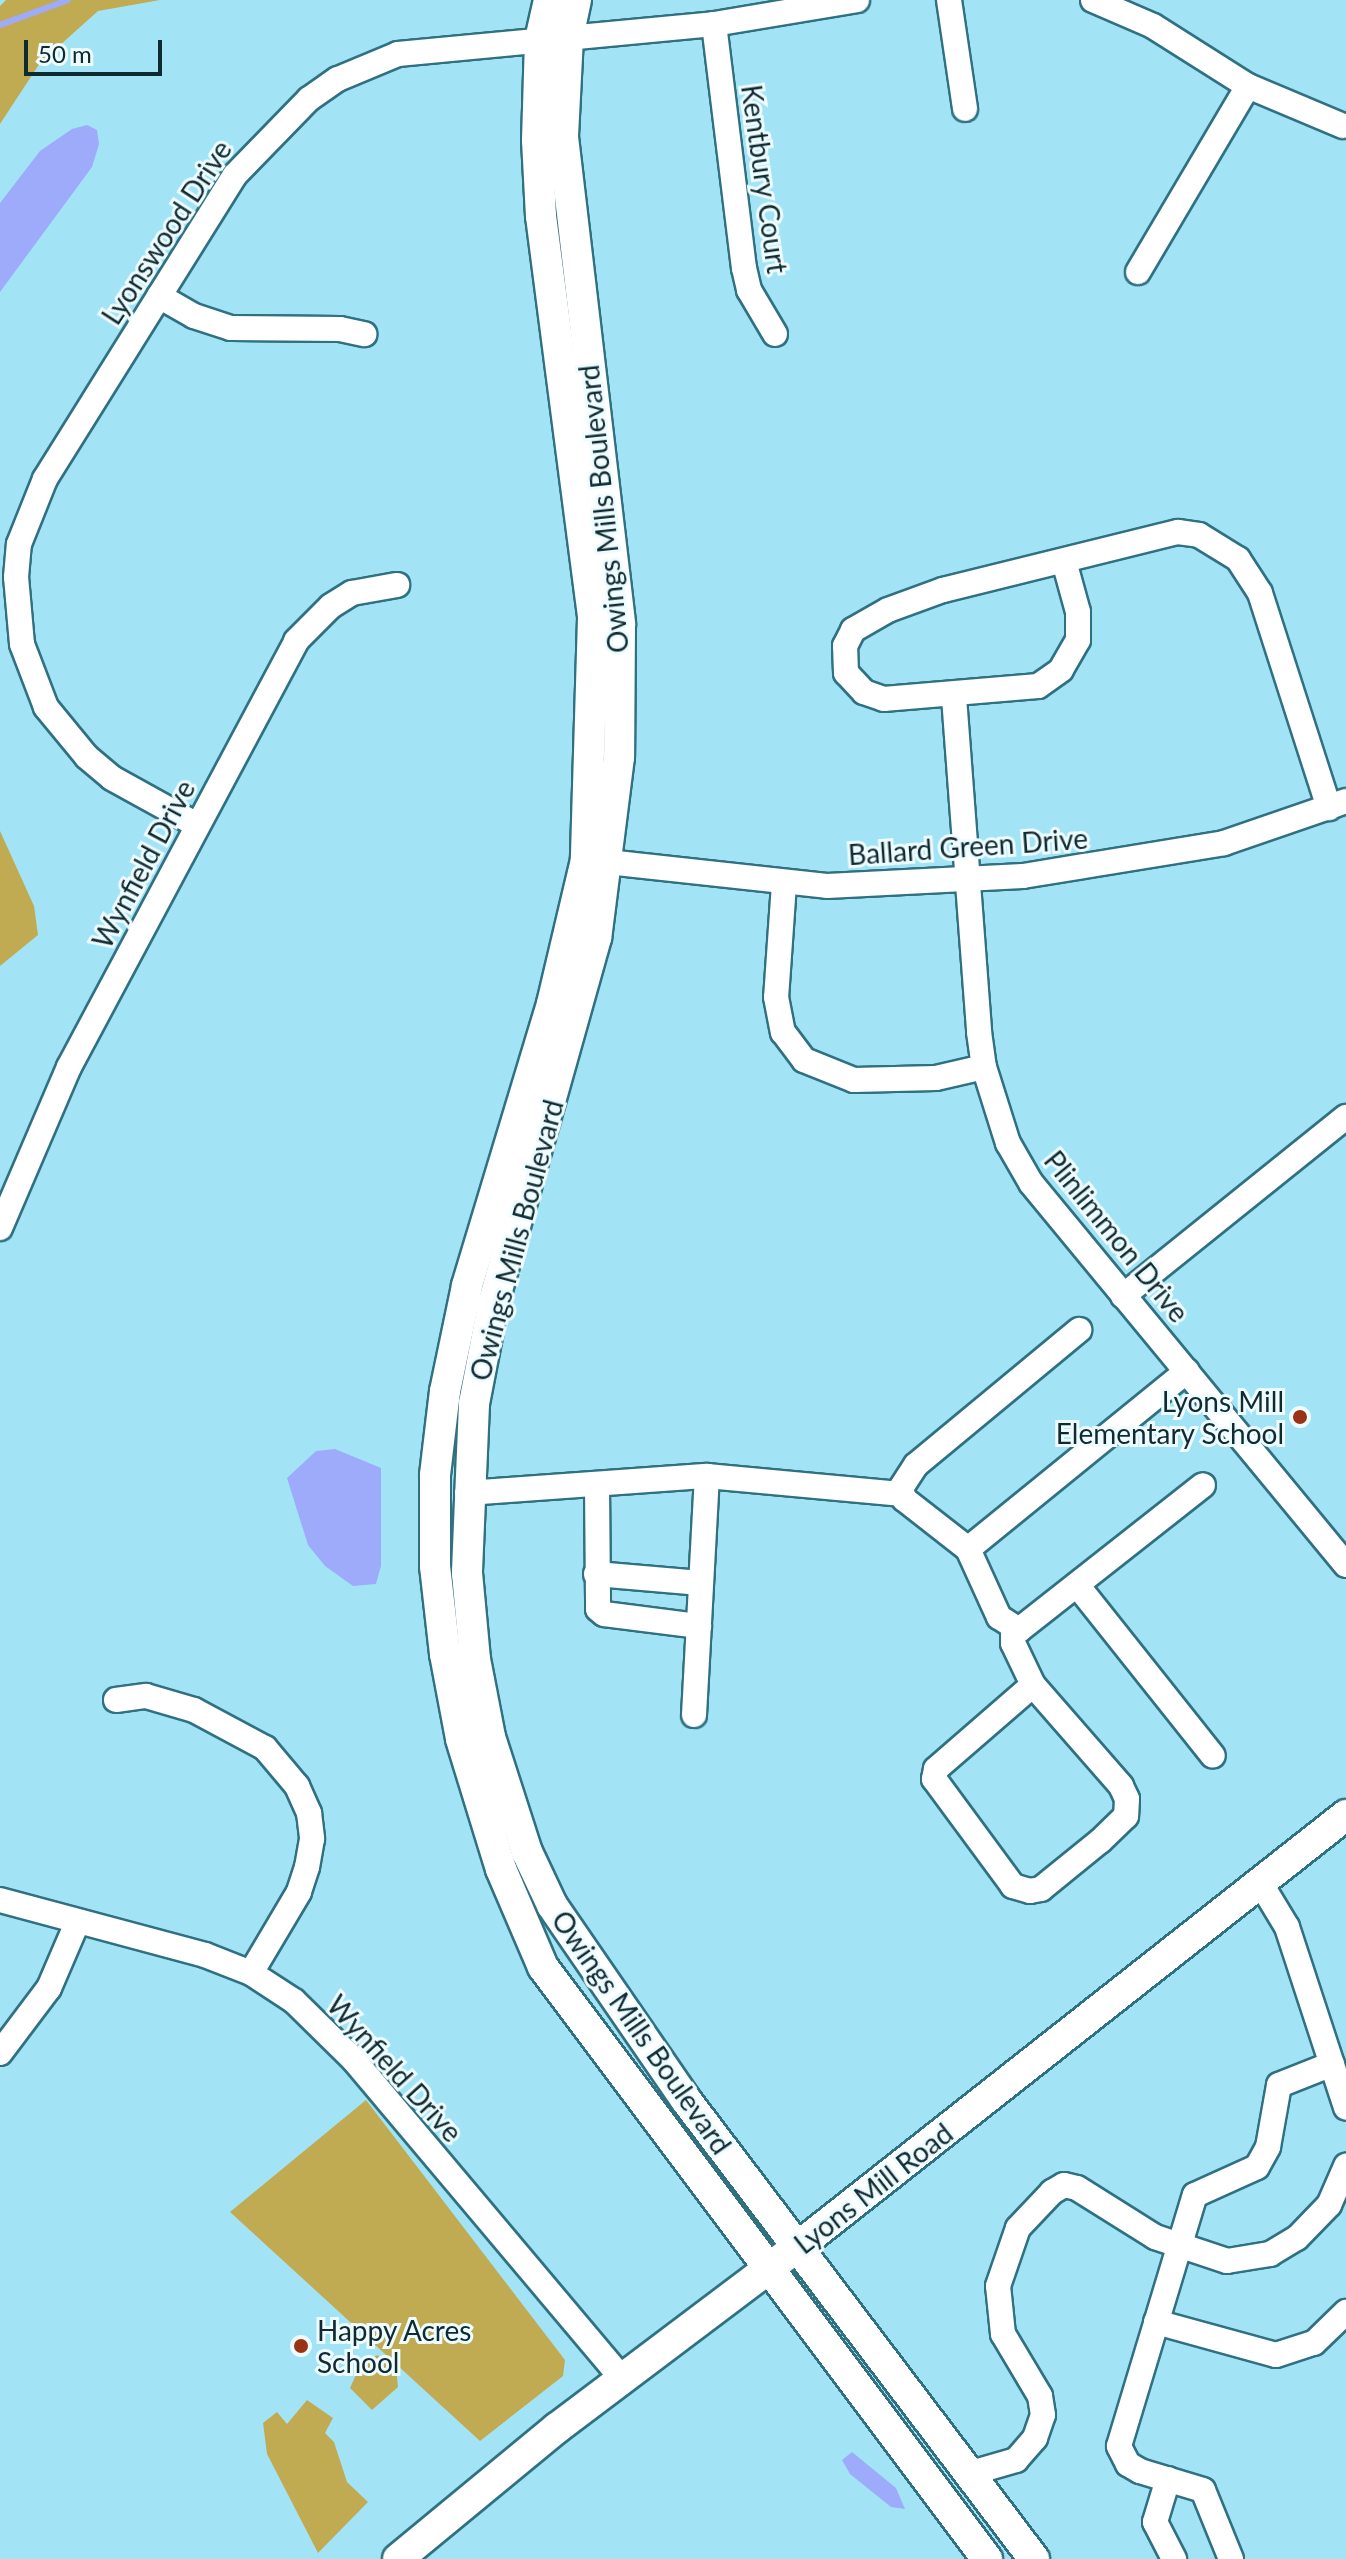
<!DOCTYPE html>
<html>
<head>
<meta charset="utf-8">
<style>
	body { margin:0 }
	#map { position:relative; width:1346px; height:2559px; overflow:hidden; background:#a2e4f6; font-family:Lato,sans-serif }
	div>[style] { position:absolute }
	.green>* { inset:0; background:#c0ab53 }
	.water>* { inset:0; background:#9eabfb }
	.stream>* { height:6px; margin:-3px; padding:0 3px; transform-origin:3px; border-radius:3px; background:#9eabfb }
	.roads { filter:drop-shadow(2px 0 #307181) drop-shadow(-2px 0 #307181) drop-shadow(0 2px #307181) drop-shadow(0 -2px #307181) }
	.minor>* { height:24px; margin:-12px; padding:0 12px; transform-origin:12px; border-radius:12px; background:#fff }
	.major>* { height:30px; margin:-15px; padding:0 15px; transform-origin:15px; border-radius:15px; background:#fff }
	.dots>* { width:22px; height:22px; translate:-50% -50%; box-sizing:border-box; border:4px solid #effcff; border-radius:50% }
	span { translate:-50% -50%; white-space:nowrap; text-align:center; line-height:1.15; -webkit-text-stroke:6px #effcff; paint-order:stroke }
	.street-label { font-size:28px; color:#0f2a31 }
	.poi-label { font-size:28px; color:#0f2a31 }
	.right { translate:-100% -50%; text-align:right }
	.left { translate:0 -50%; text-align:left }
	.scale { position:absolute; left:24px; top:40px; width:138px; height:36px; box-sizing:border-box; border:4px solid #0f2a31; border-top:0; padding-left:10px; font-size:24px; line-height:28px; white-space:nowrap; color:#0f2a31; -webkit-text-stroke:6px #effcff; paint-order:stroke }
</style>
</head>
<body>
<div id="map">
	<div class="green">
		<div style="clip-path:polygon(6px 0,160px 0,98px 11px,40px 63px,0 124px,0 6px)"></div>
		<div style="clip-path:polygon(0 831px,34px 906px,38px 935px,0 966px)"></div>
		<div style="clip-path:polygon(366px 2100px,565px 2360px,563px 2376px,480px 2441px,230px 2212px)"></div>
		<div style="clip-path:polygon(377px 2355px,396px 2367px,398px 2387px,372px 2410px,350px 2388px,359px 2368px)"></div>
		<div style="clip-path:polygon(307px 2400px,333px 2418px,325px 2433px,334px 2442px,347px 2482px,368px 2502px,318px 2553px,267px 2454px,263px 2423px,277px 2412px,287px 2424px)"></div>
	</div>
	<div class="water">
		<div style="clip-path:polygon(87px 125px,97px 130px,99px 144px,92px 167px,0 292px,0 203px,40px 151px,72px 129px)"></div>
		<div style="clip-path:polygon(335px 1449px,381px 1468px,381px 1566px,376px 1584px,353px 1586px,325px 1566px,308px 1545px,287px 1478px,316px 1451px)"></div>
		<div style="clip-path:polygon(852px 2452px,896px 2488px,905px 2509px,891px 2507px,850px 2474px,842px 2460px)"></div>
	</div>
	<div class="stream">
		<div style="left:0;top:25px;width:72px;rotate:-20.2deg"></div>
	</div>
	<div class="roads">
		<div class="minor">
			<div style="left:949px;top:0;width:110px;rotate:81.6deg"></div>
			<div style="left:1093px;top:0;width:65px;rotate:23.4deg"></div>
			<div style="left:1153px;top:26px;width:112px;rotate:32.3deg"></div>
			<div style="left:1248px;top:86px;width:103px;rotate:22.8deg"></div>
			<div style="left:714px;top:24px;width:246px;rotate:83deg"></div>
			<div style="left:744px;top:268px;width:23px;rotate:77deg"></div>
			<div style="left:749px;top:290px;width:51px;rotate:59.4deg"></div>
			<div style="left:1138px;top:272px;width:216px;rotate:-59.4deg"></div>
			<div style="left:159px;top:296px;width:40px;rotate:29.7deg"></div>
			<div style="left:194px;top:316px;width:39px;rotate:18deg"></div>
			<div style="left:231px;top:328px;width:109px;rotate:0.5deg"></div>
			<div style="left:340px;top:329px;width:25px;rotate:12deg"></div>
			<div style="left:1064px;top:561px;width:53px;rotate:74.6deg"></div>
			<div style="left:1078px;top:612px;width:28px;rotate:90deg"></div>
			<div style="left:1078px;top:640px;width:34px;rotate:120deg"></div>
			<div style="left:1061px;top:670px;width:28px;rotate:145deg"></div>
			<div style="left:1038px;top:686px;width:155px;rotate:175.2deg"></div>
			<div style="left:884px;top:699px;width:21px;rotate:-161deg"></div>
			<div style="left:864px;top:692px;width:26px;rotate:-133deg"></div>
			<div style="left:846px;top:673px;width:27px;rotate:-92deg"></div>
			<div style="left:845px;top:646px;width:18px;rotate:-63deg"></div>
			<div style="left:853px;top:630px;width:40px;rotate:-29.7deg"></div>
			<div style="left:888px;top:610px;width:59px;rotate:-20deg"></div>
			<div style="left:943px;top:590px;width:242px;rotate:-13.9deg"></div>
			<div style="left:1178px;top:532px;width:21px;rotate:8deg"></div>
			<div style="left:1199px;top:535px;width:46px;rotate:31.6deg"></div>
			<div style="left:1238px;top:559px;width:40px;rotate:57.1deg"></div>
			<div style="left:1260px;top:593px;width:226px;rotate:72.2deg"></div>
			<div style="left:954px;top:697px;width:336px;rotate:85.7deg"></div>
			<div style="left:979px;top:1032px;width:35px;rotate:82deg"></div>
			<div style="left:984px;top:1067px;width:80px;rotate:72.5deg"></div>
			<div style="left:1008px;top:1143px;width:46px;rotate:60.1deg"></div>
			<div style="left:1031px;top:1183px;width:495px;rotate:50.5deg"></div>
			<div style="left:197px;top:825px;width:97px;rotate:-151.1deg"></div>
			<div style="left:112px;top:778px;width:33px;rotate:-140deg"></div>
			<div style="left:87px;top:757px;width:65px;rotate:-129.4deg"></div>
			<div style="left:46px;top:707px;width:67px;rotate:-110.9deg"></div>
			<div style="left:22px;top:644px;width:67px;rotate:-95.1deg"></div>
			<div style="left:16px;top:577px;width:33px;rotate:-85deg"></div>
			<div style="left:19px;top:544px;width:70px;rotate:-68.2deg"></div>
			<div style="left:45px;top:479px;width:358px;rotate:-58deg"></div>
			<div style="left:235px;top:175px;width:106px;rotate:-45.8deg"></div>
			<div style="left:309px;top:99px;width:35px;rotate:-35deg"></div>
			<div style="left:338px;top:79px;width:65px;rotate:-22.6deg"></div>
			<div style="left:398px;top:54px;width:317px;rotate:-5.4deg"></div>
			<div style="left:714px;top:24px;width:145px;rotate:-9.5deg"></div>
			<div style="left:589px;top:860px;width:239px;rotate:6.2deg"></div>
			<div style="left:827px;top:886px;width:196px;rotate:-2.9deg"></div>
			<div style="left:1023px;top:876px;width:204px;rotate:-9.3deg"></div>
			<div style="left:1224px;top:843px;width:129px;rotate:-19deg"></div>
			<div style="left:784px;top:884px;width:113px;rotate:94deg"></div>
			<div style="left:776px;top:997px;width:36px;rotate:79deg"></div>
			<div style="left:783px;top:1032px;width:35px;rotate:53deg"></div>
			<div style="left:804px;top:1060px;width:54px;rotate:21.8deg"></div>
			<div style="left:854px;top:1080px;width:82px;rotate:-1.4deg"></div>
			<div style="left:936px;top:1078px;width:49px;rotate:-12.9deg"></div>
			<div style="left:0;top:1228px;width:175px;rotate:-66.8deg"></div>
			<div style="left:69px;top:1067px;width:483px;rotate:-61.9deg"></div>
			<div style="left:296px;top:641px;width:49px;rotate:-45deg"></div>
			<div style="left:331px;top:606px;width:25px;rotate:-32deg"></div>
			<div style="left:352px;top:593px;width:46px;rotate:-10.1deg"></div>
			<div style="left:1123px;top:1296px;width:286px;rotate:-38.8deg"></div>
			<div style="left:1187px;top:1371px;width:282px;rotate:140.9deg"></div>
			<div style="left:968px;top:1549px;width:75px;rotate:65.5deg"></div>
			<div style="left:999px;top:1617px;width:24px;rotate:33deg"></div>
			<div style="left:1019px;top:1630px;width:234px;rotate:-38.2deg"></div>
			<div style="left:597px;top:1485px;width:124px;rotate:89.5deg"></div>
			<div style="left:598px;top:1609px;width:8px;rotate:40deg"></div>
			<div style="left:604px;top:1614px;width:96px;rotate:7.2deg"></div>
			<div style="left:467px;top:1493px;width:241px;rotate:-4.1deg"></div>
			<div style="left:707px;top:1476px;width:194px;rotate:5.3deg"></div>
			<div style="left:968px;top:1549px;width:81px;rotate:-142deg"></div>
			<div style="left:904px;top:1499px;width:11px;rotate:-105deg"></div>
			<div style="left:901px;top:1488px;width:27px;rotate:-57deg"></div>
			<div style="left:916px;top:1465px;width:212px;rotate:-39.6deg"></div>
			<div style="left:596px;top:1574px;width:105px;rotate:4.9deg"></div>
			<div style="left:1077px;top:1585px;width:218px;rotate:51.5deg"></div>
			<div style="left:1013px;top:1629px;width:14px;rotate:90deg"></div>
			<div style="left:1013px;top:1643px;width:47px;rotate:64.5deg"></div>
			<div style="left:1033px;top:1685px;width:134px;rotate:48.9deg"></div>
			<div style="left:1121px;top:1786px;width:14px;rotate:65deg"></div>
			<div style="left:1127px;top:1799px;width:17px;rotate:93deg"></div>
			<div style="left:1126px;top:1816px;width:36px;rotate:136deg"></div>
			<div style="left:1100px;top:1841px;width:76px;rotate:140.9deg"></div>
			<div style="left:1041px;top:1889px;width:11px;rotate:170deg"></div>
			<div style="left:1030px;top:1891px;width:18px;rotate:-164deg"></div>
			<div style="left:1013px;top:1886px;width:133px;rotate:-126.4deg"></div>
			<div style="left:934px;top:1779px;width:10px;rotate:-79deg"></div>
			<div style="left:936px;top:1769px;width:128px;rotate:-40.9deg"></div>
			<div style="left:116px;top:1700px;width:30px;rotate:-8deg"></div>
			<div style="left:146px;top:1696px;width:50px;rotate:16.3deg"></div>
			<div style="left:194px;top:1710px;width:81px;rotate:28.2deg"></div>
			<div style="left:265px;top:1748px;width:50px;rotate:49.9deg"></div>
			<div style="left:297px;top:1786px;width:30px;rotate:66deg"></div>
			<div style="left:309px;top:1813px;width:26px;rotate:83deg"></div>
			<div style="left:312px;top:1839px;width:28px;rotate:100deg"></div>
			<div style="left:307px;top:1867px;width:26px;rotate:108deg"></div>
			<div style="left:299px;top:1892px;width:94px;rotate:120.7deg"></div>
			<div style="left:694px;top:1715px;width:239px;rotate:-86.9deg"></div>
			<div style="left:1261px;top:1884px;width:50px;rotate:58.8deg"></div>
			<div style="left:1287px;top:1927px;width:190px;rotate:71.9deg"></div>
			<div style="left:0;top:1900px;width:212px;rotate:15deg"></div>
			<div style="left:205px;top:1955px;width:49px;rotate:21.4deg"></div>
			<div style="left:251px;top:1973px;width:51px;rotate:33.1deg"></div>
			<div style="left:294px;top:2001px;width:83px;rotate:44.5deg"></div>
			<div style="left:353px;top:2059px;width:417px;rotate:49.9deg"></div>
			<div style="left:0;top:2053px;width:81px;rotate:-53deg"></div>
			<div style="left:49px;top:1988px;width:71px;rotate:-66.7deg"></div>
			<div style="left:1156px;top:2322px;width:124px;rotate:15.4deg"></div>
			<div style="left:1276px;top:2355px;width:40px;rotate:-18deg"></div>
			<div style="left:1314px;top:2343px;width:45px;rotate:-44.1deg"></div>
			<div style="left:971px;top:2473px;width:47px;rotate:-16.1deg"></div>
			<div style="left:1016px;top:2460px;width:29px;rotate:-49deg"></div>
			<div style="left:1035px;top:2438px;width:24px;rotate:-71deg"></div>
			<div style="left:1043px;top:2415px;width:19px;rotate:-99deg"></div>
			<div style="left:1040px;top:2396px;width:72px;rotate:-120.8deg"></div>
			<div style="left:1003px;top:2334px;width:48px;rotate:-95.9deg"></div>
			<div style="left:998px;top:2286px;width:61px;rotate:-71deg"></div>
			<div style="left:1018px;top:2228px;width:50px;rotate:-46.6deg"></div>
			<div style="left:1052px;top:2192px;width:14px;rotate:-30deg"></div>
			<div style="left:1064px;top:2185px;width:13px;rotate:13deg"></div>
			<div style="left:1077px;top:2188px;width:92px;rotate:32.1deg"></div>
			<div style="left:1155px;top:2237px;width:76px;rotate:18.4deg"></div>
			<div style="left:1227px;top:2261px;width:44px;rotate:-9.2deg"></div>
			<div style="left:1270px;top:2254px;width:31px;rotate:-31deg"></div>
			<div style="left:1297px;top:2238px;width:46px;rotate:-45.9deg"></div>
			<div style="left:1329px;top:2205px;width:43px;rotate:-66.4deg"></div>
			<div style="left:1168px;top:2479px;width:45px;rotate:106.8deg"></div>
			<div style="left:1155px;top:2522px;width:42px;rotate:62.8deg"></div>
			<div style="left:1231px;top:2559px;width:74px;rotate:-112.1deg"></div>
			<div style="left:1203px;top:2490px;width:66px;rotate:-163.2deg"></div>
			<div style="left:1140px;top:2471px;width:14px;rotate:-150deg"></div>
			<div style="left:1128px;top:2464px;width:20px;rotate:-117deg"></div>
			<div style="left:1119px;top:2446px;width:262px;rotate:-73.2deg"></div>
			<div style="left:1195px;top:2195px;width:68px;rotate:-24.3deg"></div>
			<div style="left:1257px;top:2167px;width:23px;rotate:-61deg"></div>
			<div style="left:1268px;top:2147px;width:63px;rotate:-79.9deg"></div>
			<div style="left:1279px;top:2085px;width:57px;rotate:-21.6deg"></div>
		</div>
		<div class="major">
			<div style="left:549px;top:0;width:41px;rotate:102.7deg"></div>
			<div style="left:540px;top:40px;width:100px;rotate:91.7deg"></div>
			<div style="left:537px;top:140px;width:76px;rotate:87deg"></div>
			<div style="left:541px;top:216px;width:405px;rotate:82.6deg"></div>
			<div style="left:593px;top:618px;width:242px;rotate:91.7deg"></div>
			<div style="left:586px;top:860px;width:148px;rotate:103.3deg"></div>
			<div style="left:552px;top:1004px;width:295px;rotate:106.8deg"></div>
			<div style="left:467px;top:1286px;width:107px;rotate:101.8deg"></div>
			<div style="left:445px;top:1391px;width:85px;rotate:96.8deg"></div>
			<div style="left:435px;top:1475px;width:91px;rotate:90deg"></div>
			<div style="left:435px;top:1566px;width:89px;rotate:83.5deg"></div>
			<div style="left:445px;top:1654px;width:86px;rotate:79.3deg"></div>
			<div style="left:461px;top:1739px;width:136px;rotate:72.9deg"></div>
			<div style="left:501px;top:1869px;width:107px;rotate:66.8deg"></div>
			<div style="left:543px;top:1967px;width:740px;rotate:53.13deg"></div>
			<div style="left:576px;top:0;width:38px;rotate:102deg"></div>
			<div style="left:568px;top:37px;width:100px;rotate:92.9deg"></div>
			<div style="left:563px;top:137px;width:491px;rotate:83.3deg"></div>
			<div style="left:620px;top:625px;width:132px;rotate:90.4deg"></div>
			<div style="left:619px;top:757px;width:182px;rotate:97.2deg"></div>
			<div style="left:596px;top:938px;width:381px;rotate:105.7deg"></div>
			<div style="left:493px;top:1305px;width:101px;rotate:100.9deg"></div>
			<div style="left:474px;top:1404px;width:169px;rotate:92.4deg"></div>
			<div style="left:467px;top:1573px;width:86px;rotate:84.7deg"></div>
			<div style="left:475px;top:1659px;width:79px;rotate:79.1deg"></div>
			<div style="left:490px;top:1737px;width:121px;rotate:72.2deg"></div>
			<div style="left:527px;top:1852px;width:59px;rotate:64.7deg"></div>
			<div style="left:552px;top:1905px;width:237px;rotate:55.5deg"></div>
			<div style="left:686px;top:2100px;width:576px;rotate:52.83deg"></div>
			<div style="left:398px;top:2559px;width:206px;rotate:-39.5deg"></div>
			<div style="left:557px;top:2428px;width:304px;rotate:-37deg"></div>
			<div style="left:800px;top:2245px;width:695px;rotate:-38.22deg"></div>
		</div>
	</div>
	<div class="dots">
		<div style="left:1300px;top:1417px;background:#9a3313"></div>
		<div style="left:301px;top:2346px;background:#9a3313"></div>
	</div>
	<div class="street-label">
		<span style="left:765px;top:179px;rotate:82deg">Kentbury Court</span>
		<span style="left:166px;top:232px;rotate:-57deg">Lyonswood Drive</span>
		<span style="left:603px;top:509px;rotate:-96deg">Owings Mills Boulevard</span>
		<span style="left:968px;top:846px;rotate:-4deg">Ballard Green Drive</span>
		<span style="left:143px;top:864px;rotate:-62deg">Wynfield Drive</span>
		<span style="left:1117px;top:1236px;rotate:51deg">Plinlimmon Drive</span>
		<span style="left:516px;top:1240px;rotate:-75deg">Owings Mills Boulevard</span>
		<span style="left:642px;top:2032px;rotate:55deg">Owings Mills Boulevard</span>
		<span style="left:395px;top:2068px;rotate:48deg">Wynfield Drive</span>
		<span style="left:873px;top:2188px;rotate:-38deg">Lyons Mill Road</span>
	</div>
	<div class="poi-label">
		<span class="right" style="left:1284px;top:1417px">Lyons Mill<br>Elementary School</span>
		<span class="left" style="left:317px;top:2346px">Happy Acres<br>School</span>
	</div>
	<div class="scale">50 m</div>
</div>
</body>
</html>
